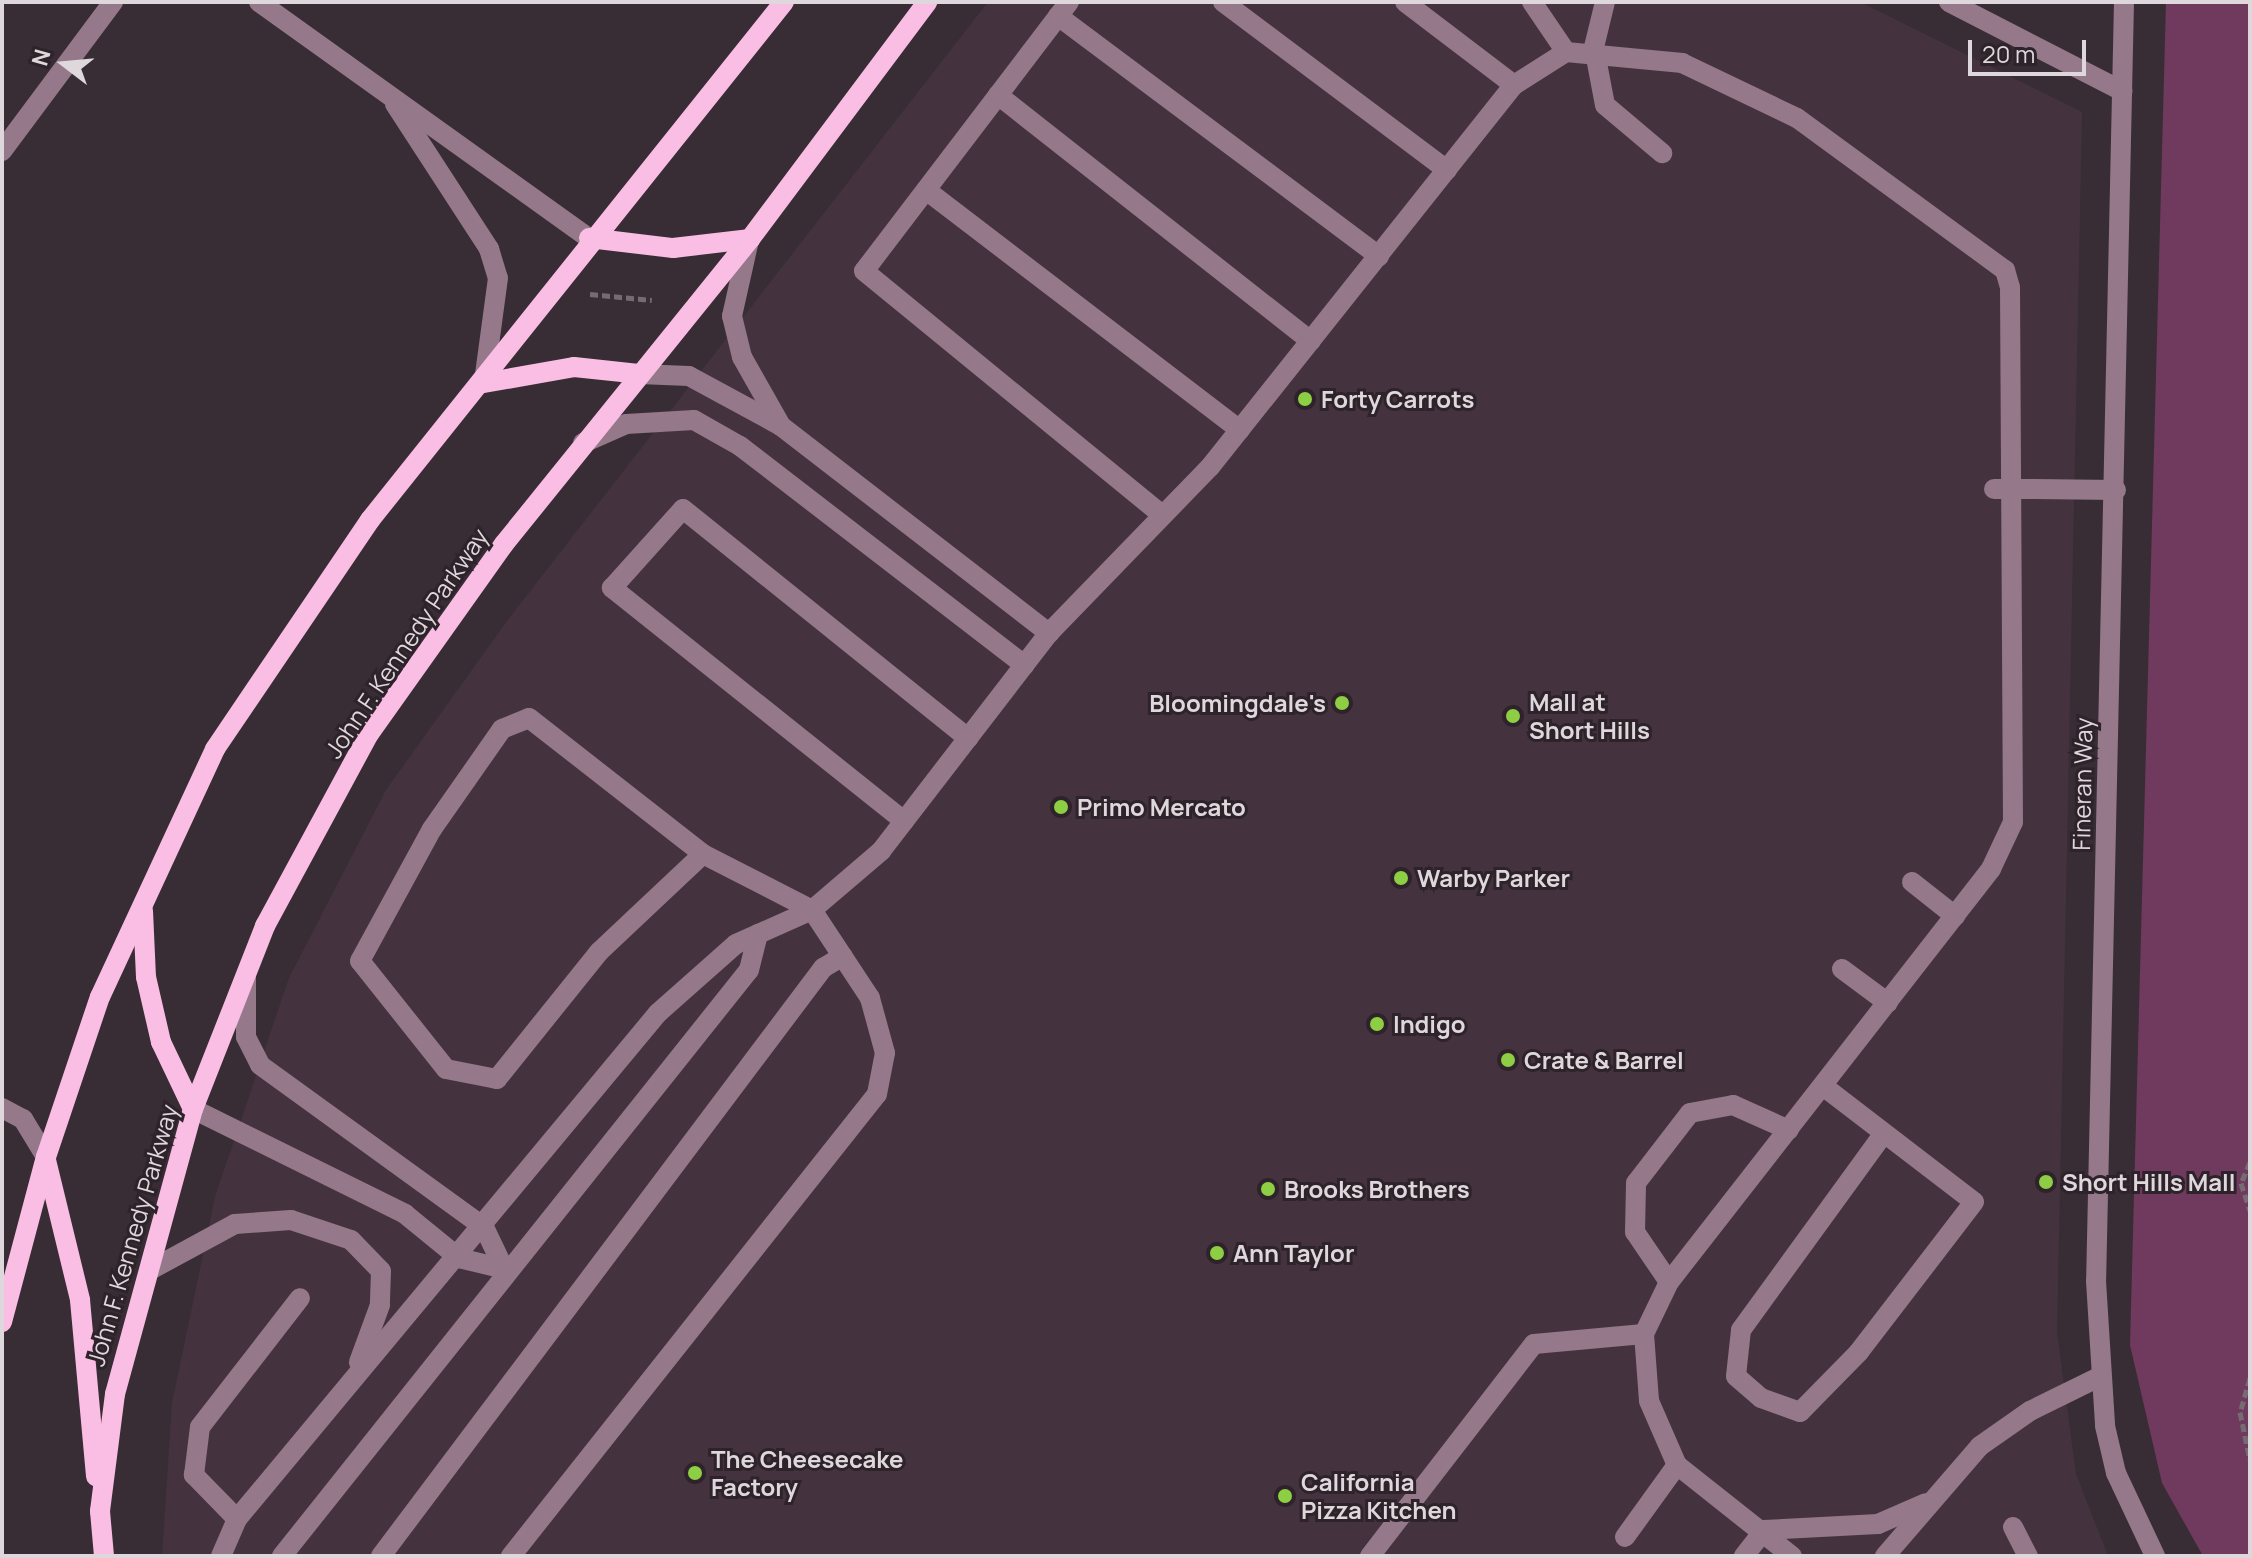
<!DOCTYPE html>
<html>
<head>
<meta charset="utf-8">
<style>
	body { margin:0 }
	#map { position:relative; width:2252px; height:1558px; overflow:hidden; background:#382d34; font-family:Manrope,sans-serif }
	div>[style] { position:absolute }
	.built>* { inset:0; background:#44333e }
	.green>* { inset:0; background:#70395e }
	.path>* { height:5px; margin-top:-2.5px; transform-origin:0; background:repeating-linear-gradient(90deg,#756c71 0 8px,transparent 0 12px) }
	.minor>* { height:20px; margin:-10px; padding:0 10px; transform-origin:10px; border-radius:10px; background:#95788a }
	.major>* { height:20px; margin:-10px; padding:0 10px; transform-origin:10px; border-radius:10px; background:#fabde3 }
	.minor-bridge>* { height:20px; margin:-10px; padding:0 10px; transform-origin:10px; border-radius:10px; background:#95788a }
	.dots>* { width:22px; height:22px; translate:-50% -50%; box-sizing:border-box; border:4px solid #2e232a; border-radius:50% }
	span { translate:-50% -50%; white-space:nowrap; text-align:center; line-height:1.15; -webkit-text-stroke:6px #2e232a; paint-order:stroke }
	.poi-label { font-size:24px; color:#ded7db; font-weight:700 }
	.left { translate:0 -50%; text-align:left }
	.right { translate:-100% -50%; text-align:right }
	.street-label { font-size:24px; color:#ded7db }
	.frame { position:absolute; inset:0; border:4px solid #ded7db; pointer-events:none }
	.north { position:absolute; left:24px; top:24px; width:80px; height:80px; -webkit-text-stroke:6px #2e232a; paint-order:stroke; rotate:286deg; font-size:22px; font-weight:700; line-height:32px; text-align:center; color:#ded7db }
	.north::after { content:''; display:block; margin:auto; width:28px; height:36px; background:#ded7db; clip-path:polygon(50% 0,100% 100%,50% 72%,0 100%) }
	.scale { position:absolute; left:1968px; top:40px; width:118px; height:36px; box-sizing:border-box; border:4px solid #ded7db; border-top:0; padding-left:10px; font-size:24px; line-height:28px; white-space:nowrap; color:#ded7db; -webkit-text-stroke:6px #2e232a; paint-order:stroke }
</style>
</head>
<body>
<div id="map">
	<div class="built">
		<div style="clip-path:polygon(988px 2px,1860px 2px,2082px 112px,2057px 1333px,2076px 1474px,2108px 1556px,162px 1556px,172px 1403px,215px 1197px,289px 978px,386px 790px,507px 621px)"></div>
	</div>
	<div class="green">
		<div style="clip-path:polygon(2166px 2px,2250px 2px,2250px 1556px,2203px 1556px,2162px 1483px,2130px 1345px)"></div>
	</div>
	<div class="path">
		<div style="left:590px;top:294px;width:62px;rotate:5.5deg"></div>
		<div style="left:2250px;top:1162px;width:23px;rotate:113deg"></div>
		<div style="left:2241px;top:1183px;width:29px;rotate:72deg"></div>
		<div style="left:2250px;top:1378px;width:35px;rotate:106deg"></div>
		<div style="left:2240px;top:1412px;width:49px;rotate:78.2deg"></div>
	</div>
	<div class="minor">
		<div style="left:259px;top:2px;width:406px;rotate:35.6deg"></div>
		<div style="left:1069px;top:2px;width:338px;rotate:127.3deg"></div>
		<div style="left:864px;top:271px;width:385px;rotate:39.3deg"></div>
		<div style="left:1223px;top:2px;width:280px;rotate:36.9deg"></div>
		<div style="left:1532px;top:2px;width:60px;rotate:55.8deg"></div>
		<div style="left:1949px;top:2px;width:195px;rotate:27.2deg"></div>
		<div style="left:2124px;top:2px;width:1279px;rotate:91.25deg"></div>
		<div style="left:2096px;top:1281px;width:145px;rotate:86.4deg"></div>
		<div style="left:2105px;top:1426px;width:48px;rotate:76.8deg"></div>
		<div style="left:2116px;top:1473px;width:92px;rotate:64.8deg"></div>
		<div style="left:1058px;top:16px;width:401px;rotate:36.8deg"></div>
		<div style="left:1514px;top:85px;width:62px;rotate:-32.4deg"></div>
		<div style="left:1566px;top:52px;width:117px;rotate:5.4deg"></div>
		<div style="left:1682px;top:63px;width:127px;rotate:25.6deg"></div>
		<div style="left:1797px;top:118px;width:258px;rotate:36.2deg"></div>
		<div style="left:2005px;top:270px;width:18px;rotate:74deg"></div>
		<div style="left:2010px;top:287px;width:535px;rotate:89.68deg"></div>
		<div style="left:2013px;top:822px;width:52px;rotate:115.1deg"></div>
		<div style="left:1991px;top:869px;width:524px;rotate:127.94deg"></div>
		<div style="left:1669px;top:1282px;width:58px;rotate:115.7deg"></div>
		<div style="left:1644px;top:1334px;width:67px;rotate:85.7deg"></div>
		<div style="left:1649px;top:1401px;width:70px;rotate:66.4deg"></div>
		<div style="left:1677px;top:1465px;width:147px;rotate:38.4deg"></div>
		<div style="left:998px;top:95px;width:398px;rotate:38.2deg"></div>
		<div style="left:395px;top:104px;width:173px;rotate:57deg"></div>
		<div style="left:489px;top:249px;width:30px;rotate:73deg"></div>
		<div style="left:498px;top:278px;width:104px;rotate:97.7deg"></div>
		<div style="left:2px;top:151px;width:186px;rotate:-53.3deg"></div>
		<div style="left:926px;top:190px;width:395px;rotate:37.4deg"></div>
		<div style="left:749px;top:240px;width:78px;rotate:102.6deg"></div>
		<div style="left:732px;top:316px;width:42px;rotate:76.3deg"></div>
		<div style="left:742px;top:357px;width:79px;rotate:60.5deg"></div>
		<div style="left:639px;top:374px;width:50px;rotate:2.3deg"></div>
		<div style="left:689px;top:376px;width:105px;rotate:28.5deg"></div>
		<div style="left:781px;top:426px;width:339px;rotate:37.7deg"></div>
		<div style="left:583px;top:443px;width:47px;rotate:-23.8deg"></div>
		<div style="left:626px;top:424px;width:68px;rotate:-3.4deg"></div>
		<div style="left:694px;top:420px;width:53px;rotate:29.5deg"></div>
		<div style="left:740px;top:446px;width:359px;rotate:37.6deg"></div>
		<div style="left:2034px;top:489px;width:82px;rotate:0.7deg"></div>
		<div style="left:904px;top:821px;width:374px;rotate:-141.4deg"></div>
		<div style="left:612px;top:588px;width:106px;rotate:-48.1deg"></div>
		<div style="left:683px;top:509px;width:366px;rotate:38.8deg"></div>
		<div style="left:1912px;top:882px;width:55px;rotate:38.3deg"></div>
		<div style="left:1842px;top:969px;width:57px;rotate:36.5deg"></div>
		<div style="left:246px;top:979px;width:58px;rotate:90deg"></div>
		<div style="left:246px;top:1037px;width:31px;rotate:63deg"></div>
		<div style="left:260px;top:1065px;width:276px;rotate:35.9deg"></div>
		<div style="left:484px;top:1227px;width:47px;rotate:64.5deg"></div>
		<div style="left:1823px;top:1086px;width:190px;rotate:37.5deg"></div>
		<div style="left:1974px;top:1202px;width:189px;rotate:127.5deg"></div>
		<div style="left:1859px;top:1352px;width:84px;rotate:134.5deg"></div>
		<div style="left:1800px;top:1412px;width:41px;rotate:-160.3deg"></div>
		<div style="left:1761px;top:1398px;width:33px;rotate:-139deg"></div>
		<div style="left:1736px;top:1376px;width:46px;rotate:-83.8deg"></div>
		<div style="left:1741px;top:1330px;width:243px;rotate:-54deg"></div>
		<div style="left:2px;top:1108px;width:24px;rotate:28deg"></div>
		<div style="left:23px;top:1119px;width:44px;rotate:58.8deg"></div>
		<div style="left:193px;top:1109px;width:237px;rotate:26.3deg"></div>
		<div style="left:405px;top:1214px;width:70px;rotate:39.2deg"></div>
		<div style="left:459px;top:1258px;width:46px;rotate:13.7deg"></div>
		<div style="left:152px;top:1269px;width:94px;rotate:-28.5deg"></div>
		<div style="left:235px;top:1224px;width:56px;rotate:-4.1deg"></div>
		<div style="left:291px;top:1220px;width:63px;rotate:18.4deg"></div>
		<div style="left:351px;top:1240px;width:43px;rotate:45.9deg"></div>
		<div style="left:381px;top:1271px;width:34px;rotate:92deg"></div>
		<div style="left:380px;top:1305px;width:61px;rotate:110.2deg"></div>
		<div style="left:1669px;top:1282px;width:60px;rotate:-124.2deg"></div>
		<div style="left:1635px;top:1232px;width:49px;rotate:-88.8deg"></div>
		<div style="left:1636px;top:1183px;width:88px;rotate:-52.4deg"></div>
		<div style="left:1690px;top:1113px;width:44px;rotate:-10.5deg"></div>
		<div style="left:1733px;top:1105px;width:61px;rotate:24.1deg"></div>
		<div style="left:237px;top:1519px;width:62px;rotate:-134.3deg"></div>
		<div style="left:194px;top:1475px;width:48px;rotate:-82.9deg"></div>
		<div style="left:200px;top:1427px;width:163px;rotate:-52.2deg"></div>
		<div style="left:2013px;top:1527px;width:33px;rotate:63deg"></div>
		<div style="left:1625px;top:1537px;width:89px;rotate:-54.2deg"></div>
		<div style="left:221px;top:1556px;width:40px;rotate:-66.6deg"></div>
		<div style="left:237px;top:1519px;width:658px;rotate:-50.24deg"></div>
		<div style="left:658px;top:1013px;width:104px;rotate:-41.5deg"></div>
		<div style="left:736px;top:944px;width:83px;rotate:-24.1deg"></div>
		<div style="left:812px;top:910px;width:91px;rotate:-40.5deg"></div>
		<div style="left:881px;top:851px;width:275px;rotate:-52.4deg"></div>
		<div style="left:1049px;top:633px;width:231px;rotate:-45.9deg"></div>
		<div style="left:1210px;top:467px;width:488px;rotate:-51.5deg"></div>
		<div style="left:1514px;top:85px;width:137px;rotate:-142.7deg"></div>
		<div style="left:282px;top:1556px;width:749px;rotate:-51.45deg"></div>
		<div style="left:749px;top:970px;width:37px;rotate:-76deg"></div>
		<div style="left:381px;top:1556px;width:736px;rotate:-53.07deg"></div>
		<div style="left:823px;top:968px;width:23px;rotate:-31deg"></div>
		<div style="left:511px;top:1556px;width:589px;rotate:-51.61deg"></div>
		<div style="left:877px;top:1094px;width:42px;rotate:-79deg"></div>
		<div style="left:885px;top:1053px;width:57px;rotate:-105.3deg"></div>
		<div style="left:870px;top:998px;width:105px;rotate:-123.4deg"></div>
		<div style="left:812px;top:910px;width:123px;rotate:-152.8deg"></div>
		<div style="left:703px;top:854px;width:143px;rotate:136.7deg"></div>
		<div style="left:599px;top:952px;width:163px;rotate:128.8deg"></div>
		<div style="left:497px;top:1079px;width:52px;rotate:-168.9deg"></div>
		<div style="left:446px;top:1069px;width:138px;rotate:-128.5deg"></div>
		<div style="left:360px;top:961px;width:150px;rotate:-61.4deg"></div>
		<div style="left:432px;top:829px;width:122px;rotate:-55deg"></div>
		<div style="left:502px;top:729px;width:29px;rotate:-22deg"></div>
		<div style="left:529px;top:718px;width:221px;rotate:38deg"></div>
		<div style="left:1370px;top:1556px;width:268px;rotate:-52.3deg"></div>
		<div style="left:1534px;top:1344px;width:110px;rotate:-5.2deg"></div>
		<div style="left:1744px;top:1556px;width:33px;rotate:-52deg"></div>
		<div style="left:1764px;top:1530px;width:114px;rotate:-3deg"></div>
		<div style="left:1878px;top:1524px;width:52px;rotate:-23.6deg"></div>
		<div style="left:1885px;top:1556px;width:145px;rotate:-49.2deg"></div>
		<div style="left:1980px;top:1446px;width:61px;rotate:-35deg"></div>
		<div style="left:2030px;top:1411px;width:77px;rotate:-26.2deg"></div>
	</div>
	<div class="major">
		<div style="left:589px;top:238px;width:85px;rotate:6.8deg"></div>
		<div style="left:673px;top:248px;width:78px;rotate:-6.7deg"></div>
		<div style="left:484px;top:383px;width:91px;rotate:-10.1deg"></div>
		<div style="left:574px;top:367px;width:65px;rotate:6.1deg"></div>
		<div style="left:143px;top:911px;width:66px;rotate:87.4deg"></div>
		<div style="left:146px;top:977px;width:67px;rotate:77deg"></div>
		<div style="left:161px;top:1042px;width:74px;rotate:64.5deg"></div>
		<div style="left:46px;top:1160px;width:144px;rotate:76.3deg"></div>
		<div style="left:80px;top:1300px;width:177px;rotate:84.8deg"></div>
		<div style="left:2px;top:1322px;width:171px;rotate:-75.1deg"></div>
		<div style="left:46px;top:1157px;width:169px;rotate:-71.4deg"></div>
		<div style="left:100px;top:997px;width:273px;rotate:-65.1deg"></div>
		<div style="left:215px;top:749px;width:277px;rotate:-55.9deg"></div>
		<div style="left:370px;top:520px;width:663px;rotate:-51.37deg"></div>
		<div style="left:104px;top:1556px;width:45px;rotate:-95.1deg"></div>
		<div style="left:100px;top:1511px;width:118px;rotate:-82.7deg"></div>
		<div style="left:115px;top:1394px;width:295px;rotate:-74.7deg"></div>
		<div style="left:193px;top:1109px;width:197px;rotate:-68.5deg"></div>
		<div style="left:265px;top:926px;width:218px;rotate:-61.6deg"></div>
		<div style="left:369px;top:734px;width:233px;rotate:-54.6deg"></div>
		<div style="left:504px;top:544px;width:392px;rotate:-51.1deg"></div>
		<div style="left:750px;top:239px;width:296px;rotate:-53.2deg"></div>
	</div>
	<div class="minor-bridge">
		<div style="left:1605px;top:2px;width:46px;rotate:103.7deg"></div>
		<div style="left:1594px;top:47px;width:59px;rotate:79.3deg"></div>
		<div style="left:1605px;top:105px;width:75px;rotate:40.1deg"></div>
		<div style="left:1994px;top:489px;width:40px"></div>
	</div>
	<div class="dots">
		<div style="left:1305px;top:399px;background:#8dce44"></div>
		<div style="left:1342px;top:703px;background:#8dce44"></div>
		<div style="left:1513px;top:716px;background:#8dce44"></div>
		<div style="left:1061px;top:807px;background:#8dce44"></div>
		<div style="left:1401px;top:878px;background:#8dce44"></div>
		<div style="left:1377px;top:1024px;background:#8dce44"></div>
		<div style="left:1508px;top:1060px;background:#8dce44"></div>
		<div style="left:2046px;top:1182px;background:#8dce44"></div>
		<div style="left:1268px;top:1189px;background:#8dce44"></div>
		<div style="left:1217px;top:1253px;background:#8dce44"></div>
		<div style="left:695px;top:1473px;background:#8dce44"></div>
		<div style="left:1285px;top:1496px;background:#8dce44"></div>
	</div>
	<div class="poi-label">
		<span class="left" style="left:1321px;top:399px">Forty Carrots</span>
		<span class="left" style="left:1529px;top:716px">Mall at<br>Short Hills</span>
		<span class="right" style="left:1326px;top:703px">Bloomingdale's</span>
		<span class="left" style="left:1077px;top:807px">Primo Mercato</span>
		<span class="left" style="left:1417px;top:878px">Warby Parker</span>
		<span class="left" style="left:1393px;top:1024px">Indigo</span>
		<span class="left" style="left:1524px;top:1060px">Crate &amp; Barrel</span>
		<span class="left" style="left:2062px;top:1182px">Short Hills Mall</span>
		<span class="left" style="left:1284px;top:1189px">Brooks Brothers</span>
		<span class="left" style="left:1233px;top:1253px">Ann Taylor</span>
		<span class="left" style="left:711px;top:1473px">The Cheesecake<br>Factory</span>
		<span class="left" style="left:1301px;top:1496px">California<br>Pizza Kitchen</span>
	</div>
	<div class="street-label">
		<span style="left:406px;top:643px;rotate:-56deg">John F. Kennedy Parkway</span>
		<span style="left:2082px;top:784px;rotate:-89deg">Fineran Way</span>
		<span style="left:132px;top:1235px;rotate:-74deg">John F. Kennedy Parkway</span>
	</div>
	<div class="frame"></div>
	<div class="north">N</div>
	<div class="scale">20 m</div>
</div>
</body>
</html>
